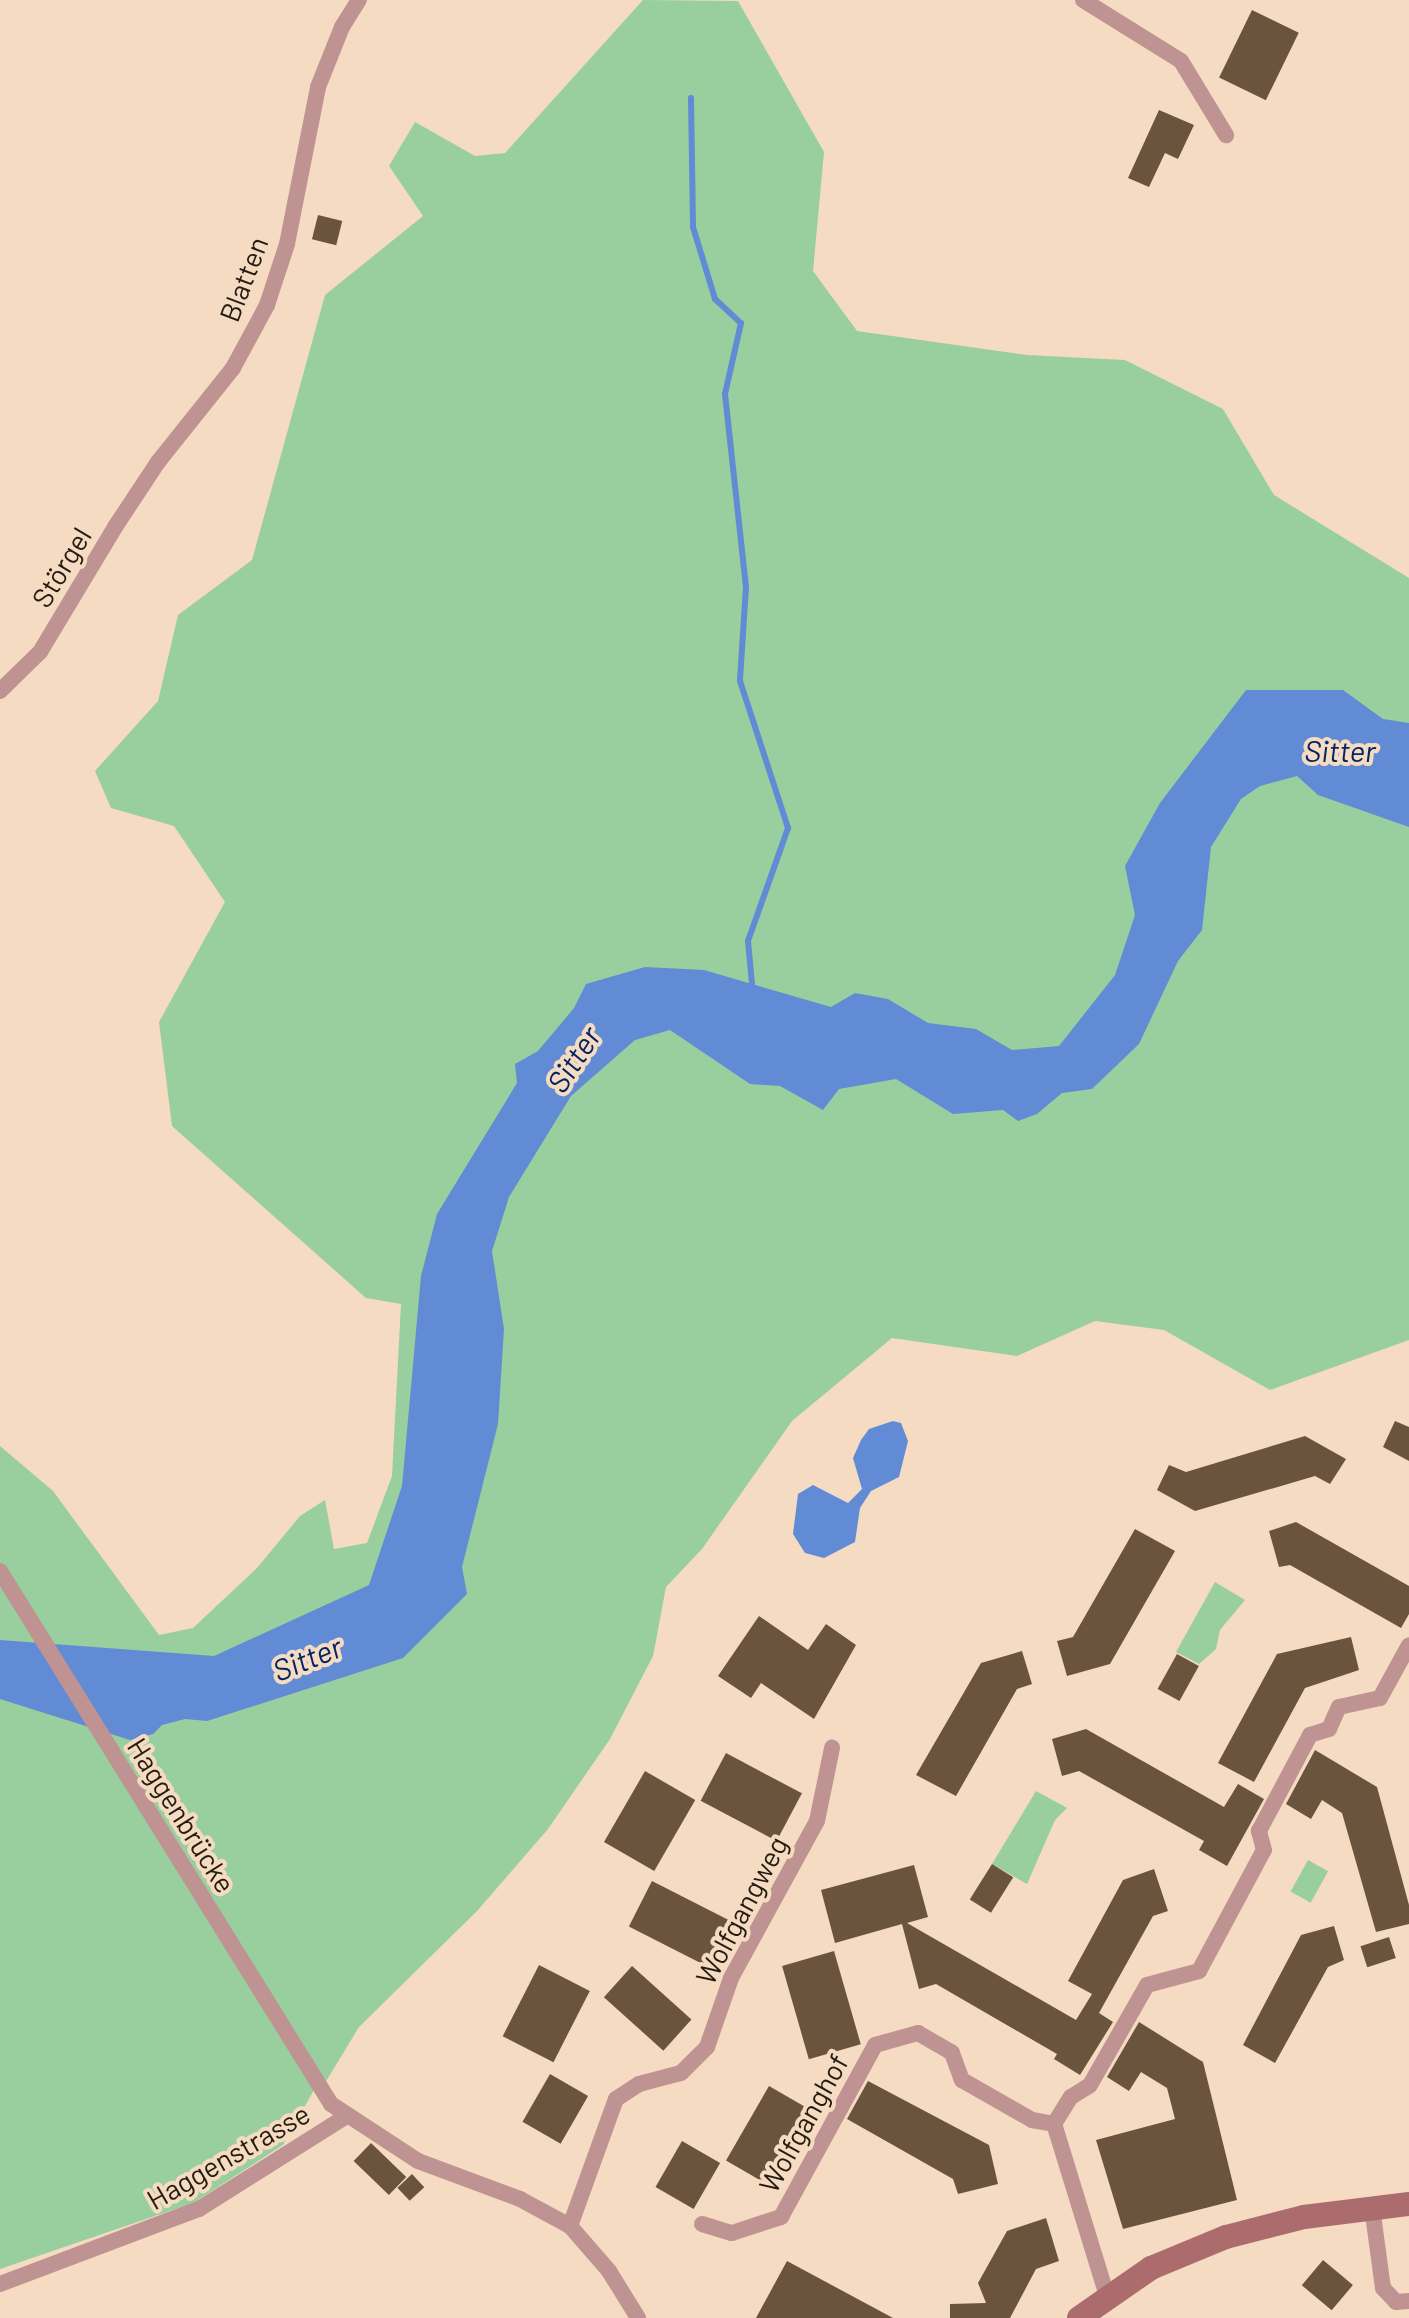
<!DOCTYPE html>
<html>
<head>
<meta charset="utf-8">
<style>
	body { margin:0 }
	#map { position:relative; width:1409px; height:2318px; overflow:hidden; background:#f5dbc1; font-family:Barlow,sans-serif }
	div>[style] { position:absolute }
	.green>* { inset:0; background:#99cf9f; transform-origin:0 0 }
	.water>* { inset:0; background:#618bd4 }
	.stream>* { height:6px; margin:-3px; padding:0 3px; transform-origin:3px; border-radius:3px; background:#618bd4 }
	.building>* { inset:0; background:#6a543d; transform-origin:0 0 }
	.street>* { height:16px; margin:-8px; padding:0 8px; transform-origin:8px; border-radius:8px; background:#bf9392 }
	.secondary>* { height:24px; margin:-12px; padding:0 12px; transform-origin:12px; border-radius:12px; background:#ac6c6d }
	span { translate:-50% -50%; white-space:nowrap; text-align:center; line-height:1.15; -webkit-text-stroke:8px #f5dbc1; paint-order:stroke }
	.street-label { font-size:28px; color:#251b12 }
	.water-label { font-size:30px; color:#032565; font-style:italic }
</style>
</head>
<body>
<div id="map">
	<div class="green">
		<div style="clip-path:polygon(643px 0,738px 1px,824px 152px,813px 271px,857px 331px,1027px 355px,1125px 360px,1223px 409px,1274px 495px,1409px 578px,1409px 1340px,1270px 1390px,1164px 1330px,1095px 1321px,1017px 1356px,892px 1338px,792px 1421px,702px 1549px,666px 1587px,653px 1656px,610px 1739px,548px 1829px,477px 1911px,359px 2027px,325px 2083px,314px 2090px,283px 2145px,193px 2203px,0 2269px,0 1446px,53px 1491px,159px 1635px,193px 1628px,257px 1568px,300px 1516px,325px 1500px,334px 1549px,367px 1543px,392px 1476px,401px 1304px,366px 1298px,172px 1126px,159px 1022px,225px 902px,174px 826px,111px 808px,95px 771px,158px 701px,178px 615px,252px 560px,325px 295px,423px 216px,389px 166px,415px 122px,475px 156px,505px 153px)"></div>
		<div style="clip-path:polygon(1215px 1582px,1245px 1600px,1220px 1630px,1216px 1649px,1199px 1664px,1176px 1652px)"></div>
		<div style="clip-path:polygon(1036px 1791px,1067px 1808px,1055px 1820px,1027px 1884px,992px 1864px)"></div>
		<div style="left:1308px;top:1860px;width:23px;height:36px;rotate:29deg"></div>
	</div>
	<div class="water">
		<div style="clip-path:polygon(1246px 690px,1343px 690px,1383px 719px,1409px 723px,1409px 827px,1318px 795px,1297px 776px,1260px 786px,1241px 799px,1211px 847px,1202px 930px,1178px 961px,1139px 1044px,1092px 1089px,1062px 1093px,1037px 1114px,1018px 1121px,1003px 1110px,953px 1114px,896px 1079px,839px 1089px,823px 1110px,780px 1086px,750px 1084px,670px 1030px,635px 1040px,571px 1096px,509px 1197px,492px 1251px,504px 1329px,498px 1424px,462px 1567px,467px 1594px,403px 1658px,207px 1721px,185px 1719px,162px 1725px,153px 1734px,130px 1740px,0 1699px,0 1640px,214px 1656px,369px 1585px,402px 1486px,421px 1276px,437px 1214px,517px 1083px,515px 1064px,538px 1051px,574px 1008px,586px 984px,645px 967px,704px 970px,831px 1007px,855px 993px,888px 999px,928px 1023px,976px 1029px,1012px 1050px,1059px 1046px,1115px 975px,1135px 915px,1125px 866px,1160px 803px)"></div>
		<div style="clip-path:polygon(893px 1421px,901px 1423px,908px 1441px,899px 1477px,871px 1491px,860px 1508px,855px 1542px,824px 1558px,805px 1553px,793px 1534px,798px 1494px,813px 1485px,848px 1503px,862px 1489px,853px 1458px,861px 1440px,869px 1429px)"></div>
	</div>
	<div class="stream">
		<div style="left:691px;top:98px;width:129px;rotate:89.1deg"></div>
		<div style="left:693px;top:227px;width:75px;rotate:73deg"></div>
		<div style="left:715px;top:299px;width:35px;rotate:43deg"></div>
		<div style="left:741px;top:323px;width:73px;rotate:102.7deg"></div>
		<div style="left:725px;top:394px;width:194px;rotate:83.8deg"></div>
		<div style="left:746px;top:587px;width:94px;rotate:93.7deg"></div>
		<div style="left:740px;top:681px;width:155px;rotate:71.9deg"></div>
		<div style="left:788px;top:828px;width:120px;rotate:109.5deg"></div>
		<div style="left:748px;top:941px;width:54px;rotate:84.7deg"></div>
	</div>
	<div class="building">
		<div style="left:1252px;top:10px;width:52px;height:75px;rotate:26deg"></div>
		<div style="clip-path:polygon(1159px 110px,1194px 125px,1178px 159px,1165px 153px,1149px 187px,1128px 178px)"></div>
		<div style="left:318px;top:215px;width:25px;height:25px;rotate:14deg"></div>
		<div style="clip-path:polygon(1395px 1421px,1409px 1427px,1409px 1461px,1383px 1447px)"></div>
		<div style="clip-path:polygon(1305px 1436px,1346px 1459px,1330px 1484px,1315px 1476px,1195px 1511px,1157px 1490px,1169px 1465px,1186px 1472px)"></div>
		<div style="clip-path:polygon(1296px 1522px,1409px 1586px,1409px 1614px,1401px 1628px,1290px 1565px,1279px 1567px,1269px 1531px)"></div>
		<div style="clip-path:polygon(1135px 1529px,1175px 1551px,1110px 1664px,1067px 1676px,1057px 1641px,1073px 1637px)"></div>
		<div style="clip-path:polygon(759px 1616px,808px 1650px,826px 1624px,856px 1645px,814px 1719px,761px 1683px,751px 1698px,718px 1676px)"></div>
		<div style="clip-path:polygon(1351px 1637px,1359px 1670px,1305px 1688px,1254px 1782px,1218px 1763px,1277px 1654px)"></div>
		<div style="clip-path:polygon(1022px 1651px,1032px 1684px,1017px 1689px,956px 1796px,916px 1775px,981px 1663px)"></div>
		<div style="left:1177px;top:1654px;width:25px;height:40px;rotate:29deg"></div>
		<div style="clip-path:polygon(1086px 1729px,1224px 1807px,1238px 1784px,1264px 1799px,1227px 1866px,1199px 1850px,1204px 1841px,1079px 1771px,1062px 1776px,1052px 1739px)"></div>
		<div style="clip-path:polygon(1315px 1750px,1377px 1787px,1409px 1905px,1409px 1924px,1376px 1932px,1342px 1813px,1322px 1800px,1311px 1819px,1286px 1804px)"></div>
		<div style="left:726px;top:1753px;width:86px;height:54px;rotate:28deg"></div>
		<div style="left:645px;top:1771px;width:58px;height:82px;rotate:30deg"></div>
		<div style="left:992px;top:1864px;width:25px;height:42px;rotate:32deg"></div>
		<div style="clip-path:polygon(914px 1865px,928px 1917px,907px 1923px,1076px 2020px,1092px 1994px,1068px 1981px,1123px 1880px,1154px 1869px,1168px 1911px,1153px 1916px,1099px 2013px,1113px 2022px,1080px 2075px,1054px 2059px,1057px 2054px,936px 1984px,919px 1989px,902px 1924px,835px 1943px,821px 1890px)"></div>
		<div style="left:652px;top:1881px;width:86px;height:51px;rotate:27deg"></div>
		<div style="clip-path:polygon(1334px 1926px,1344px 1960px,1328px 1967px,1275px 2063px,1243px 2045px,1301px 1935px)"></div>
		<div style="left:1389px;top:1937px;width:22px;height:30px;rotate:72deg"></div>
		<div style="left:834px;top:1951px;width:97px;height:54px;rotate:74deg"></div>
		<div style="left:539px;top:1965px;width:57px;height:80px;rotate:27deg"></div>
		<div style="left:632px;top:1966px;width:80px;height:42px;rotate:42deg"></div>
		<div style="clip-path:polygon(1139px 2022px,1203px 2062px,1237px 2200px,1123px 2229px,1096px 2140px,1175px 2119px,1167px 2088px,1141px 2072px,1129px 2091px,1107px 2077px)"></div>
		<div style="left:550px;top:2074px;width:44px;height:55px;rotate:30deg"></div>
		<div style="clip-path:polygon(868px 2081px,989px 2145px,998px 2184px,958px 2194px,953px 2179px,847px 2119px)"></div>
		<div style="left:769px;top:2086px;width:54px;height:86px;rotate:30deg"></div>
		<div style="left:682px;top:2141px;width:44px;height:53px;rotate:30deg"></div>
		<div style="left:371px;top:2143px;width:49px;height:25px;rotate:44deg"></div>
		<div style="left:412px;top:2174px;width:18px;height:20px;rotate:47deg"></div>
		<div style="clip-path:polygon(1046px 2218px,1059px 2261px,1036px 2269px,1010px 2318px,950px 2318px,950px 2304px,986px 2303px,978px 2283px,1007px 2231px)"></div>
		<div style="left:1323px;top:2260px;width:39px;height:33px;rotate:40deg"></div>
		<div style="clip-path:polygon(787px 2261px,893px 2318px,756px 2318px)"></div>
	</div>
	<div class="street">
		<div style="left:1083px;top:0;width:115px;rotate:31.9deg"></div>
		<div style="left:1181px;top:61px;width:87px;rotate:58.7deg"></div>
		<div style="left:0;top:691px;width:56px;rotate:-44.3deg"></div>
		<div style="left:40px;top:652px;width:146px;rotate:-59deg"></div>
		<div style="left:115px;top:527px;width:78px;rotate:-56.5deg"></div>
		<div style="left:158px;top:462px;width:120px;rotate:-51.4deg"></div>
		<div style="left:233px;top:368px;width:72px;rotate:-61.6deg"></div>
		<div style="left:267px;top:305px;width:64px;rotate:-71.8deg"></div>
		<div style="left:287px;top:244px;width:160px;rotate:-78.8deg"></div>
		<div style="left:318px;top:87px;width:65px;rotate:-68.2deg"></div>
		<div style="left:342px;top:27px;width:32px;rotate:-58deg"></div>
		<div style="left:0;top:1571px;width:627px;rotate:58.16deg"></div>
		<div style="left:331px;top:2104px;width:104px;rotate:33.2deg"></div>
		<div style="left:418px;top:2161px;width:109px;rotate:20.4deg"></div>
		<div style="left:520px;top:2199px;width:57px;rotate:28.4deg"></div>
		<div style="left:570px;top:2226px;width:60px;rotate:49.1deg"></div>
		<div style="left:609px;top:2271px;width:55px;rotate:58.3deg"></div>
		<div style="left:1372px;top:2207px;width:82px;rotate:82.3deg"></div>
		<div style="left:1383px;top:2288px;width:19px;rotate:47deg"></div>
		<div style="left:1396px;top:2302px;width:13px;rotate:-4deg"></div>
		<div style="left:702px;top:2224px;width:31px;rotate:17deg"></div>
		<div style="left:732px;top:2233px;width:52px;rotate:-18.1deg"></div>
		<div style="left:781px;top:2217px;width:196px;rotate:-61.3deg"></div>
		<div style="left:875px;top:2045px;width:45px;rotate:-15.6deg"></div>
		<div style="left:918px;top:2033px;width:39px;rotate:30deg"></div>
		<div style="left:952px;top:2053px;width:29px;rotate:70deg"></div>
		<div style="left:962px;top:2080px;width:81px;rotate:29.7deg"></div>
		<div style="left:1032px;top:2120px;width:22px;rotate:10deg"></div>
		<div style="left:570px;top:2226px;width:135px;rotate:-70.1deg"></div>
		<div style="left:616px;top:2099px;width:27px;rotate:-33deg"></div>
		<div style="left:639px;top:2084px;width:43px;rotate:-14.7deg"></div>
		<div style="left:681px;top:2073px;width:37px;rotate:-45deg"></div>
		<div style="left:707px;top:2047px;width:73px;rotate:-70.8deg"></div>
		<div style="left:731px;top:1978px;width:179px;rotate:-61.3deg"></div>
		<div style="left:817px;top:1821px;width:75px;rotate:-78.4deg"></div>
		<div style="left:0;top:2284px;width:213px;rotate:-20.7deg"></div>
		<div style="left:199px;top:2209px;width:173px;rotate:-32.2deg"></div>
		<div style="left:1107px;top:2296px;width:180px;rotate:-107.1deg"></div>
		<div style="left:1054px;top:2124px;width:32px;rotate:-58deg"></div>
		<div style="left:1071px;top:2097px;width:22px;rotate:-32deg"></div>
		<div style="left:1090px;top:2085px;width:115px;rotate:-60.3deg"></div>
		<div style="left:1147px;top:1985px;width:54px;rotate:-15.1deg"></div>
		<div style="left:1199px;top:1971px;width:137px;rotate:-61.8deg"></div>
		<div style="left:1264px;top:1850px;width:20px;rotate:-105deg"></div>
		<div style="left:1259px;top:1831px;width:109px;rotate:-62deg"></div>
		<div style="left:1310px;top:1735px;width:20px;rotate:-18deg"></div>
		<div style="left:1329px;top:1729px;width:24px;rotate:-66deg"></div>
		<div style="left:1339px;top:1707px;width:42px;rotate:-12.4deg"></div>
		<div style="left:1380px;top:1698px;width:60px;rotate:-61.3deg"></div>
	</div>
	<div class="secondary">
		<div style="left:1079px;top:2318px;width:88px;rotate:-34.8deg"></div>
		<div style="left:1151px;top:2268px;width:81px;rotate:-22.5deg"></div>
		<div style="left:1226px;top:2237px;width:81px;rotate:-14.4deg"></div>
		<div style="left:1304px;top:2217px;width:106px;rotate:-7.1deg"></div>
	</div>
	<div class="street-label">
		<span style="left:243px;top:279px;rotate:-69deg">Blatten</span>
		<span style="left:61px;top:567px;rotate:-59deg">Störgel</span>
		<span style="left:182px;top:1815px;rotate:58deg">Haggenbrücke</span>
		<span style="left:741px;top:1910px;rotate:-62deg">Wolfgangweg</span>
		<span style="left:803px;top:2123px;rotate:-61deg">Wolfganghof</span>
		<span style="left:228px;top:2156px;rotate:-30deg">Haggenstrasse</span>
	</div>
	<div class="water-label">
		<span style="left:1340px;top:750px">Sitter</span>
		<span style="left:573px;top:1059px;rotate:-57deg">Sitter</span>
		<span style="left:307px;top:1658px;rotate:-22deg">Sitter</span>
	</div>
</div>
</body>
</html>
